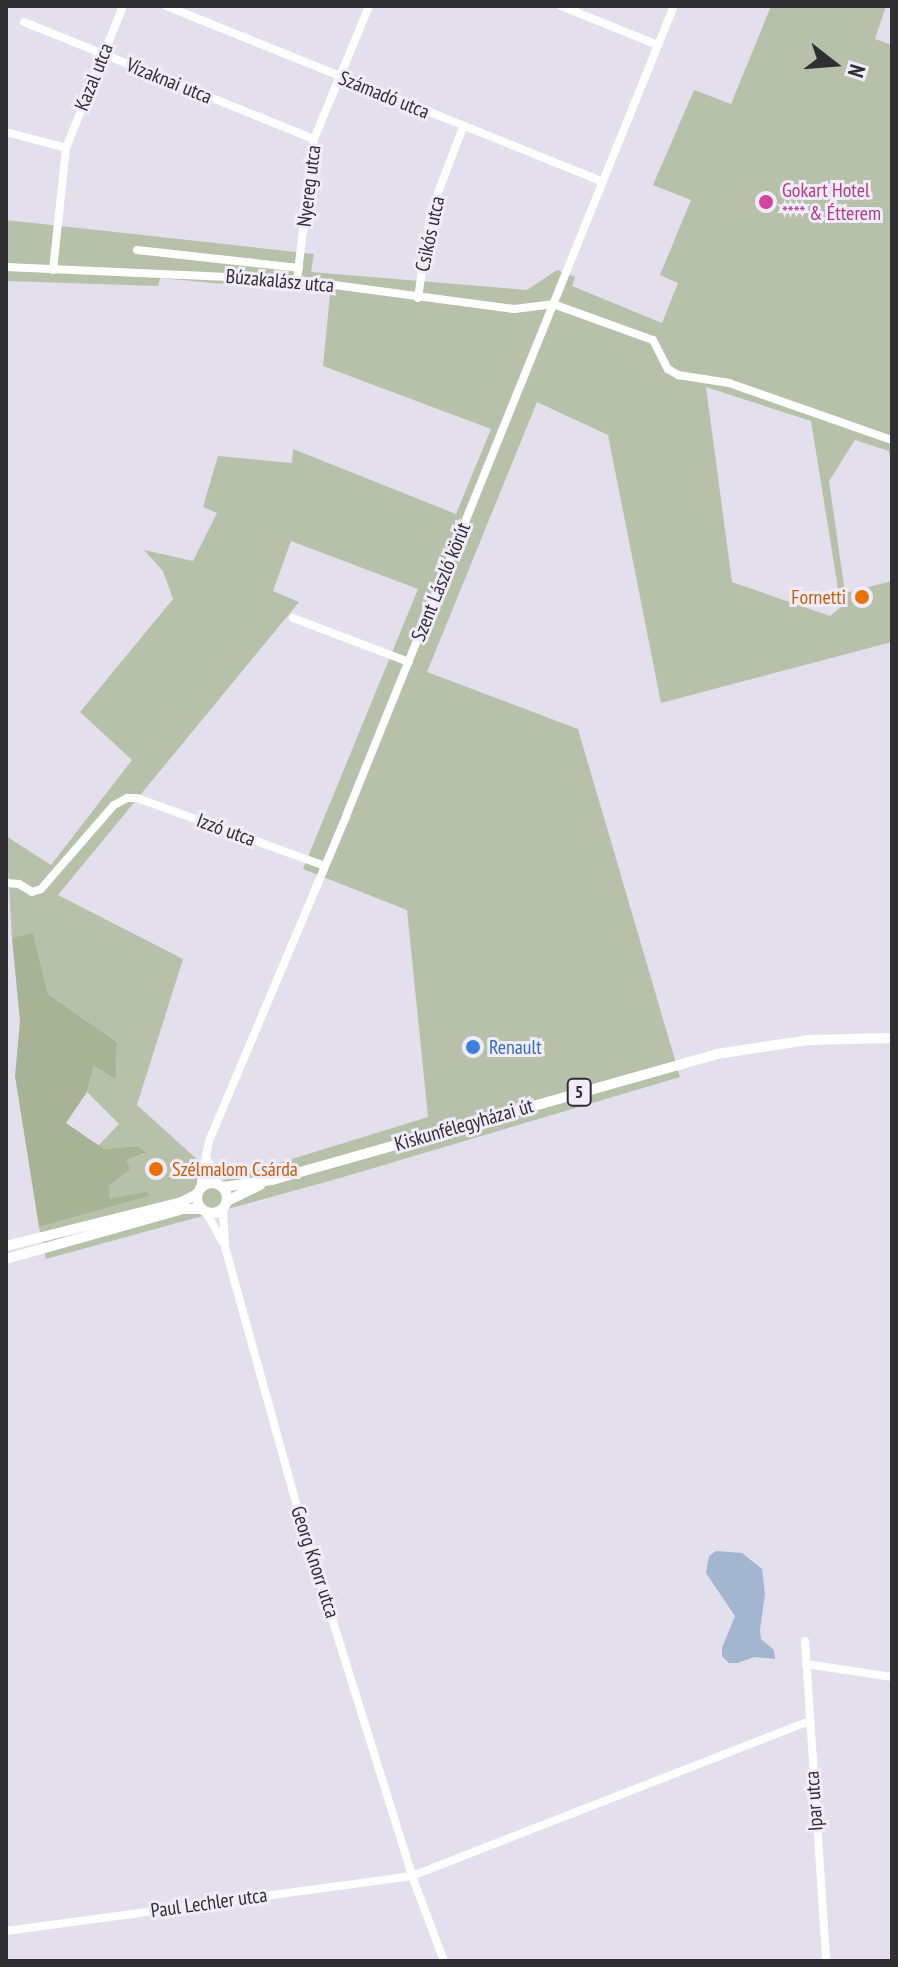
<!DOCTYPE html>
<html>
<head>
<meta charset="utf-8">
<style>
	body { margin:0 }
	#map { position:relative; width:898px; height:1967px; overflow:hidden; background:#e3dfec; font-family:"PT Sans Narrow",sans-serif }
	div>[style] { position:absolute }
	.green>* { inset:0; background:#b7c1a9 }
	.forest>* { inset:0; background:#a8b396 }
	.water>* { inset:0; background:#a2b6cf }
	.minor>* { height:8px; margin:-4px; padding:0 4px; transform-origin:4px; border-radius:4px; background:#fff }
	.major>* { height:10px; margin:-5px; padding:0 5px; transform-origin:5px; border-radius:5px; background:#fff }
	.major>.ring { margin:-5px; padding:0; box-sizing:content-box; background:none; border:10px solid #fff; border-radius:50% }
	.dots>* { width:22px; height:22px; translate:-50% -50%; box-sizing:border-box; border:4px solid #f0ecf9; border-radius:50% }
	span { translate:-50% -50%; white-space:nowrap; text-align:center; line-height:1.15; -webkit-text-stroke:6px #f0ecf9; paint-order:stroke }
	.shield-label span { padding:2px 6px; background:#f0ecf9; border:2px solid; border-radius:6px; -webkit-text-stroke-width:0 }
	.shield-label { font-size:18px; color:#2f2e33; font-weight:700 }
	.street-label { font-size:20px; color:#2f2e33 }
	.hotel-label { font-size:20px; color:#b23c85 }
	.left { translate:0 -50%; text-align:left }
	.food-label { font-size:20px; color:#c56008 }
	.right { translate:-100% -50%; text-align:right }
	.shop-label { font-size:20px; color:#366cbe }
	.frame { position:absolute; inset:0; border:8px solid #2f2e33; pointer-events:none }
	.north { position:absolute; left:794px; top:24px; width:80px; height:80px; -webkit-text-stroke:6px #f0ecf9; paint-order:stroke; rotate:107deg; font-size:22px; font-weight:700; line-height:32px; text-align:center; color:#2f2e33 }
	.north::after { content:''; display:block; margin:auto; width:28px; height:36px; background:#2f2e33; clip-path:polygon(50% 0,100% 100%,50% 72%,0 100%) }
</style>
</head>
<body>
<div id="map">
	<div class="green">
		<div style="clip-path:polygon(evenodd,771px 6px,886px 6px,875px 39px,892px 45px,892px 469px,889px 451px,855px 440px,829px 481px,845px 593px,892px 581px,892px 642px,661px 703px,608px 435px,537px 402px,427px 672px,578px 729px,680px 1077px,340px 1178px,46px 1259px,39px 1227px,148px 1196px,148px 1191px,109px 1200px,109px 1186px,125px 1160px,145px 1154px,137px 1146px,104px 1149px,98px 1146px,119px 1124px,87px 1092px,94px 1066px,116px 1078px,117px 1042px,48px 994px,33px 934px,12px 938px,6px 836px,51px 865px,132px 760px,80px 712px,173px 599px,163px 571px,144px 550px,193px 561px,217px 513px,203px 507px,218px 456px,292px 463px,293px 449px,456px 514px,491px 429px,323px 366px,330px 294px,160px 278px,158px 286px,6px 281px,6px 220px,314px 254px,311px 272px,527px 290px,557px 270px,575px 277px,572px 286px,662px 323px,678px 283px,660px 275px,691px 200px,653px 185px,694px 90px,731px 104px,771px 6px,706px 387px,811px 421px,841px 607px,830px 616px,732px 582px,706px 387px,771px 6px,291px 541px,418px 589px,303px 869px,407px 910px,428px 1117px,221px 1181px,137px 1105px,183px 959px,58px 895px,299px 602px,273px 591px,291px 541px)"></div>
	</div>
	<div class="forest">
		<div style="clip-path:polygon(33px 933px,48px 994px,117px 1042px,116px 1079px,94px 1066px,87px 1092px,66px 1123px,104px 1149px,137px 1146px,146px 1153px,126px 1160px,130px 1169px,109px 1186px,109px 1199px,148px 1191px,149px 1196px,39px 1227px,15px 1076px,20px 1021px,12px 938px)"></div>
	</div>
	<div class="water">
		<div style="clip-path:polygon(716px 1551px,742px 1553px,762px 1569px,765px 1594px,760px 1630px,761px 1639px,774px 1650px,775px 1659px,754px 1657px,738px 1663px,729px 1663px,722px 1656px,722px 1648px,735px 1616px,706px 1573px,709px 1556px)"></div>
	</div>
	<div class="minor">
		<div style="left:166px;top:6px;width:471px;rotate:21.9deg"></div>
		<div style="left:561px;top:6px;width:105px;rotate:21.9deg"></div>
		<div style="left:24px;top:22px;width:313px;rotate:22deg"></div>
		<div style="left:6px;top:132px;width:62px;rotate:14.9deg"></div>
		<div style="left:137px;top:250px;width:163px;rotate:6.3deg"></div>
		<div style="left:6px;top:267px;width:291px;rotate:2.6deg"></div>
		<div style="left:297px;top:280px;width:219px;rotate:7.6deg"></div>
		<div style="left:514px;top:309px;width:39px;rotate:-7deg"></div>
		<div style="left:553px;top:304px;width:106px;rotate:19.8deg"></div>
		<div style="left:653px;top:340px;width:33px;rotate:63deg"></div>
		<div style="left:668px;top:369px;width:12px;rotate:31deg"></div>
		<div style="left:678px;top:375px;width:52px;rotate:8.9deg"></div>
		<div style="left:729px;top:383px;width:173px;rotate:19.3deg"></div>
		<div style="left:53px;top:270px;width:123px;rotate:-83.9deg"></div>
		<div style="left:66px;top:148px;width:153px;rotate:-68.1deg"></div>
		<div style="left:297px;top:280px;width:142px;rotate:-83.1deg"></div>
		<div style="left:314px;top:139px;width:144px;rotate:-67.5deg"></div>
		<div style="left:418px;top:298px;width:88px;rotate:-81.5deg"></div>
		<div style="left:431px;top:211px;width:90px;rotate:-69.1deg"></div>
		<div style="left:293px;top:618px;width:124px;rotate:20.8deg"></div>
		<div style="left:6px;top:883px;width:13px;rotate:4deg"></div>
		<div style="left:19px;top:884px;width:15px;rotate:32deg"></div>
		<div style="left:32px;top:892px;width:9px;rotate:-18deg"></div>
		<div style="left:41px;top:889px;width:111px;rotate:-49deg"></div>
		<div style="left:114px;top:805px;width:15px;rotate:-28deg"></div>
		<div style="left:127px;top:798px;width:10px"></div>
		<div style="left:137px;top:798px;width:200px;rotate:19.9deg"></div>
		<div style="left:206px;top:1157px;width:30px;rotate:66deg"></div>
		<div style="left:200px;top:1188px;width:48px;rotate:-79.2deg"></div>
		<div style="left:209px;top:1141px;width:353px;rotate:-67.1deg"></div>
		<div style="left:346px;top:816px;width:874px;rotate:-67.96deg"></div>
		<div style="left:223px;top:1209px;width:38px;rotate:87deg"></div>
		<div style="left:225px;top:1247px;width:269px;rotate:74.5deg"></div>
		<div style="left:297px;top:1506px;width:387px;rotate:72.7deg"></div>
		<div style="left:412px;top:1876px;width:91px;rotate:69.4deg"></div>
		<div style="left:206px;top:1212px;width:35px;rotate:61deg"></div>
		<div style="left:805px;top:1641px;width:321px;rotate:86.2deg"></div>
		<div style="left:806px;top:1664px;width:87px;rotate:8.6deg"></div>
		<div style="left:6px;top:1931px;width:410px;rotate:-7.7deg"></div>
		<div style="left:412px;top:1876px;width:425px;rotate:-21.3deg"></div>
	</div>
	<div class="major">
		<div class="ring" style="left:197px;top:1183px;width:20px;height:20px"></div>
		<div style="left:223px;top:1187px;width:49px;rotate:-8.1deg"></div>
		<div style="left:272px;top:1180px;width:462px;rotate:-15.8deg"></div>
		<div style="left:717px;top:1054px;width:92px;rotate:-8.7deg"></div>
		<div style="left:808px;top:1040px;width:84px;rotate:-1.4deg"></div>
		<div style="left:227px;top:1201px;width:37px;rotate:-26deg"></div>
		<div style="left:6px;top:1246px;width:181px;rotate:-14deg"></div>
		<div style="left:182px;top:1202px;width:17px;rotate:-28deg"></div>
		<div style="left:6px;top:1259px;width:184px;rotate:-15.8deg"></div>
		<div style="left:183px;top:1209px;width:18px"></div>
	</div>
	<div class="dots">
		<div style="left:766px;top:202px;background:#d1479c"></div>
		<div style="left:862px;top:597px;background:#e8710a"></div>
		<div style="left:473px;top:1047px;background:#3f7fe0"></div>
		<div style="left:156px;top:1169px;background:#e8710a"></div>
	</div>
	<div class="shield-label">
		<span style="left:579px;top:1092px">5</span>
	</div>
	<div class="street-label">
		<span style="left:94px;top:77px;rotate:-68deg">Kazal utca</span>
		<span style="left:169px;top:81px;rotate:22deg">Vízaknai utca</span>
		<span style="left:384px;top:95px;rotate:22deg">Számadó utca</span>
		<span style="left:309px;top:186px;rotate:-83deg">Nyereg utca</span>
		<span style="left:430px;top:234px;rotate:-78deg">Csikós utca</span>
		<span style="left:280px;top:281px;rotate:5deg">Búzakalász utca</span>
		<span style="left:441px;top:582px;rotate:-68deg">Szent László körút</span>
		<span style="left:226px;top:830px;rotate:20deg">Izzó utca</span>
		<span style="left:464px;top:1125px;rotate:-16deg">Kiskunfélegyházai út</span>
		<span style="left:315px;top:1562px;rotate:72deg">Georg Knorr utca</span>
		<span style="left:814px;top:1801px;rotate:-94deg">Ipar utca</span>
		<span style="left:209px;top:1903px;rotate:-8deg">Paul Lechler utca</span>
	</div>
	<div class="hotel-label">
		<span class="left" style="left:782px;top:202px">Gokart Hotel<br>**** &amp; Étterem</span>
	</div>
	<div class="food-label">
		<span class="right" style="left:846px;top:597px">Fornetti</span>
		<span class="left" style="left:172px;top:1169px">Szélmalom Csárda</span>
	</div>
	<div class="shop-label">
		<span class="left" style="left:489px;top:1047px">Renault</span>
	</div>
	<div class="frame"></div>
	<div class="north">N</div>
</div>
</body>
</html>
